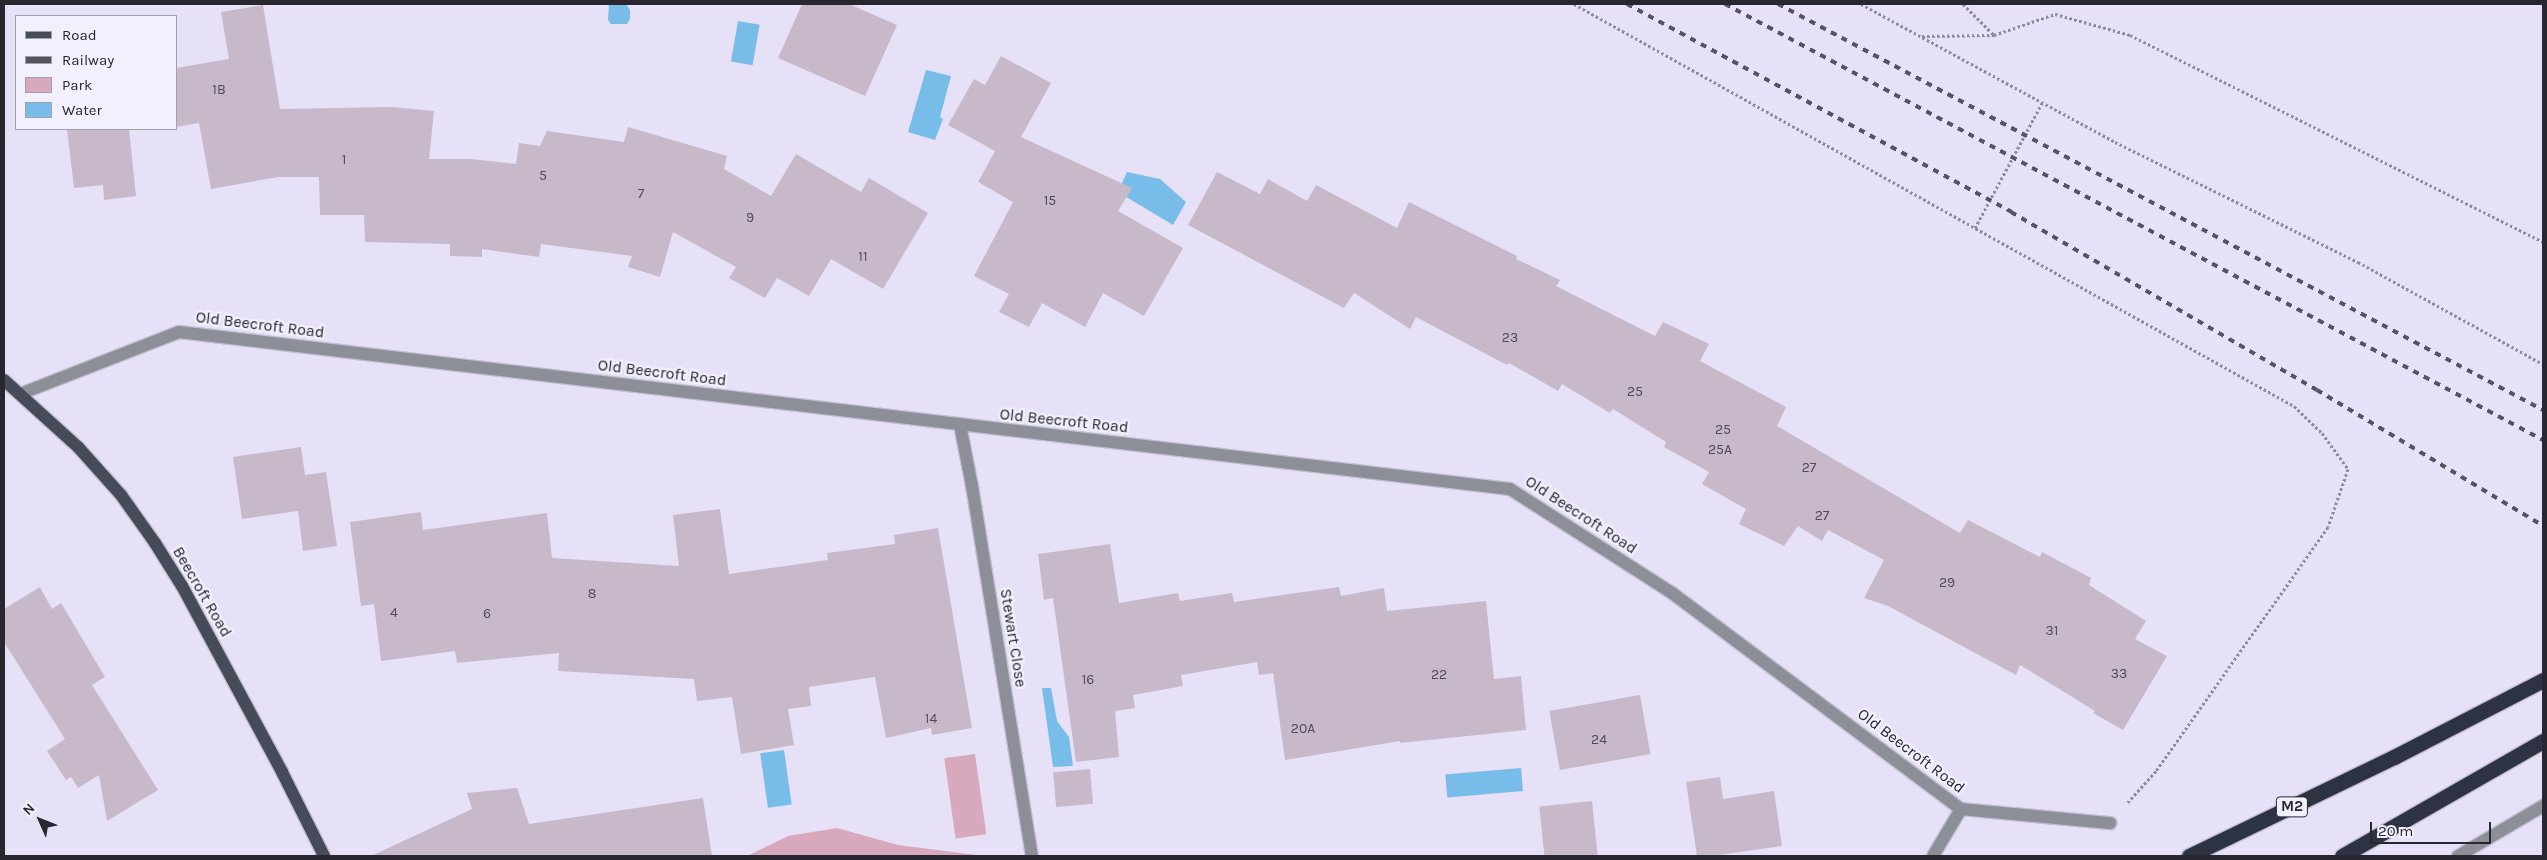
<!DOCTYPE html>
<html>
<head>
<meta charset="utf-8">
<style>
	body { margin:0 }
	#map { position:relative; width:2547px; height:860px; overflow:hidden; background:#e6e1f7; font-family:Karla,sans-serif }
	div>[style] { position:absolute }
	.green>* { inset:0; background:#d8a9bd; transform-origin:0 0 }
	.water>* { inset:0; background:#78bce9; transform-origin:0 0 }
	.building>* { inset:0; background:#c8b9ca; transform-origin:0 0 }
	.path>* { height:3px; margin-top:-1.5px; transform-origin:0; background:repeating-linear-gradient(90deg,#8d8a99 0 2.5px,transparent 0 5px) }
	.roads { filter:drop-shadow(1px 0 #c4c0d3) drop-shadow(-1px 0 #c4c0d3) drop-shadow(0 1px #c4c0d3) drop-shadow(0 -1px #c4c0d3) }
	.service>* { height:12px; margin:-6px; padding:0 6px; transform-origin:6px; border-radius:6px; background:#8c8f98 }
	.minor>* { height:12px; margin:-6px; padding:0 6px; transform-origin:6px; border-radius:6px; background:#8c8f98 }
	.primary>* { height:12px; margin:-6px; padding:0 6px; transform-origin:6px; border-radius:6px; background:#454b59 }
	.motorway>* { height:15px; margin:-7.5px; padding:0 7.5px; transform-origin:7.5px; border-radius:7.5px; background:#2d3342 }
	.rail>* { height:4px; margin-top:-2px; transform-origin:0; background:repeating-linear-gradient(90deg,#55535e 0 6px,transparent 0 12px) }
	span { translate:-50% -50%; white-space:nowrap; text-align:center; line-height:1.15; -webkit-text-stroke:4.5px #f2f0fd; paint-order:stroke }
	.number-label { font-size:14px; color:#504c56 }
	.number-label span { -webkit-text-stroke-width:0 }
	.shield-label span { padding:1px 4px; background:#f2f0fd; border:1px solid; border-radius:4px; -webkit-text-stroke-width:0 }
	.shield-label { font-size:15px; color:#28272f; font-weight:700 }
	.street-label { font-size:16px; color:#28272f }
	.frame { position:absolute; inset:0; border:5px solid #28272f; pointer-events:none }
	.legend { position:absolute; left:15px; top:15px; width:162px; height:115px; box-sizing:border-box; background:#f2f0fd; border:1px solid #a1a0ab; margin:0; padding:6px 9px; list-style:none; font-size:15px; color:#28272f }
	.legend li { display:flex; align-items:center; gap:10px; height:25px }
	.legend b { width:25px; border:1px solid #a1a0ab }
	.north { position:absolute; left:15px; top:795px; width:50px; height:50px; -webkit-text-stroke:4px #f2f0fd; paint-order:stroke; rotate:314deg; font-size:14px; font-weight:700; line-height:20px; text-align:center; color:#28272f }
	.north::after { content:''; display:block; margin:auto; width:18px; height:22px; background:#28272f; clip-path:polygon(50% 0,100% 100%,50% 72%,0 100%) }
	.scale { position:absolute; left:2370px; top:822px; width:121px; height:22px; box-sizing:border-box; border:2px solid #28272f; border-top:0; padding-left:6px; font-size:15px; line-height:18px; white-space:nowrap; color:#28272f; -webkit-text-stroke:4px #f2f0fd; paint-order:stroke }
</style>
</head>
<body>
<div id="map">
	<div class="green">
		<div style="left:975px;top:754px;width:81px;height:31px;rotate:82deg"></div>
		<div style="clip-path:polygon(837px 828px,898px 845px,984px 856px,747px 856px,788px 836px)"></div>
	</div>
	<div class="water">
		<div style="clip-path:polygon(609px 4px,626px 4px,630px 10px,630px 19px,627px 24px,611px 24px,608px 20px)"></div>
		<div style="left:738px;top:21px;width:22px;height:41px;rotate:10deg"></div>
		<div style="clip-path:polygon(926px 70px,951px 76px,940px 117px,943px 119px,935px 140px,908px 132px)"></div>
		<div style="clip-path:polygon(1127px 172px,1160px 179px,1186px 202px,1173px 225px,1118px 192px)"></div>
		<div style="clip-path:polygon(1042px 688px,1051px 688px,1057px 721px,1069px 737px,1073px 766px,1053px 767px)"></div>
		<div style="left:784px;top:750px;width:55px;height:24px;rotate:82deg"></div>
		<div style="left:1521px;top:768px;width:23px;height:76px;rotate:85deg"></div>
	</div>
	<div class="building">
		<div style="clip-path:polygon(802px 4px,849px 4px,897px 25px,865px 96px,778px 58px)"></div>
		<div style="clip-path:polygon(263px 5px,280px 109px,392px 107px,434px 111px,429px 159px,471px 159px,516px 164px,519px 143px,540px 146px,547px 131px,624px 142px,628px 127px,727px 156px,724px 169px,771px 196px,796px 154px,861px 192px,869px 178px,928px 213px,883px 289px,831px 259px,809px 296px,777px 278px,765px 298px,729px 278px,736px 267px,673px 232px,660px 277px,628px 267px,632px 256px,541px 244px,539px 257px,482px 249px,482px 257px,450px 256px,450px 244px,365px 242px,364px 215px,320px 215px,319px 177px,278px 177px,211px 189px,199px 123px,176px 127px,176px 68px,229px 59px,221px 12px)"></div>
		<div style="clip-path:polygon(1001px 56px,1051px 83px,1021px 137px,1132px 188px,1118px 211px,1183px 248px,1144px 316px,1103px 293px,1085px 327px,1042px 303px,1029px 327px,999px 312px,1009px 294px,974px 276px,1013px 202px,978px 182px,995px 151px,948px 125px,974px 79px,985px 85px)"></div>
		<div style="clip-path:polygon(67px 129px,129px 129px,136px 196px,104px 200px,103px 185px,74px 188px)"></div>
		<div style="clip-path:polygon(1217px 172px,1260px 194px,1268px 179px,1307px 201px,1316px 185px,1397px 228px,1409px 202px,1517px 256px,1516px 259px,1560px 280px,1556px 286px,1655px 336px,1663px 322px,1709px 344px,1700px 361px,1786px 407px,1777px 426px,1960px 533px,1968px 520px,2040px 557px,2042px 552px,2091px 578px,2089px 585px,2146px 621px,2135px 639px,2167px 656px,2123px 730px,2093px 713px,2095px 711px,2020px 665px,2016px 675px,1888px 606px,1864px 598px,1884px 560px,1828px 530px,1822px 541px,1798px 526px,1784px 546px,1739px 524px,1746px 509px,1702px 484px,1709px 472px,1664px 447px,1666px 442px,1613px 409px,1610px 413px,1562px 384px,1558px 391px,1509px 363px,1507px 365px,1416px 317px,1410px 329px,1354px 293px,1344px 308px,1188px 225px)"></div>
		<div style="clip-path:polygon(301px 447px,305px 475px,326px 472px,337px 546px,303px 551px,298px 511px,242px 519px,233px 457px)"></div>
		<div style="clip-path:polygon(720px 509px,729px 574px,828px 560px,827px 553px,895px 544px,894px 535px,938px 528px,972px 728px,932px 735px,931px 728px,886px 738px,875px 677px,809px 687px,811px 706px,788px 709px,794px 745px,741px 754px,732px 697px,697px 701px,694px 679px,558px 671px,559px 653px,457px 663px,455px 651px,381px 661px,374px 604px,361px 606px,350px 522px,421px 512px,423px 530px,547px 513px,552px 558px,679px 566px,673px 515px)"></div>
		<div style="clip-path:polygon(1110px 544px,1119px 603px,1178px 593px,1180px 601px,1232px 593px,1234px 602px,1339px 587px,1341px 596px,1384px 588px,1387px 611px,1486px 601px,1494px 679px,1521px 676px,1526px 730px,1400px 743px,1400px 741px,1285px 760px,1273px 673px,1259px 675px,1257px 662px,1181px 675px,1183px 686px,1133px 695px,1135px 708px,1115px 711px,1119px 757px,1076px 762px,1053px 598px,1044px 600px,1038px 554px)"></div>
		<div style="clip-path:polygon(40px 587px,52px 609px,61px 603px,105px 677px,92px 685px,158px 790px,107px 821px,99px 775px,78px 788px,71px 777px,66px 780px,47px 751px,65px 739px,4px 642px,4px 609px)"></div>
		<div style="left:1640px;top:695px;width:60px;height:92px;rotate:80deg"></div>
		<div style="left:1090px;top:769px;width:35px;height:37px;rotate:85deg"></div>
		<div style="clip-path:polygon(1720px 777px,1723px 799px,1774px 791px,1782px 846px,1712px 856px,1697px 856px,1686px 782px)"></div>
		<div style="clip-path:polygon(517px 788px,529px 824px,703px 798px,712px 856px,371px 856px,472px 809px,467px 793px)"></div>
		<div style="left:1592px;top:801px;width:55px;height:53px;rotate:84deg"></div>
	</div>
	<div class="path">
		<div style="left:1574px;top:4px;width:825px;rotate:29.18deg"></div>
		<div style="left:2294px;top:406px;width:39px;rotate:44deg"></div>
		<div style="left:2322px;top:433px;width:44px;rotate:54.2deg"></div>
		<div style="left:2348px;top:469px;width:61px;rotate:109deg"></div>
		<div style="left:2328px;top:527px;width:299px;rotate:125.2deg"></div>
		<div style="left:2156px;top:771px;width:42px;rotate:132.1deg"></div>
		<div style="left:1861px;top:4px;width:289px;rotate:28.5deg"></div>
		<div style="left:2115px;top:142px;width:271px;rotate:26.3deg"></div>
		<div style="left:2358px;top:262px;width:211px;rotate:28.9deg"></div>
		<div style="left:1963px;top:4px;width:44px;rotate:45deg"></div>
		<div style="left:1922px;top:36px;width:72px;rotate:-0.8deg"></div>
		<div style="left:1994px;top:35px;width:65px;rotate:-19deg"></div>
		<div style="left:2055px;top:14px;width:78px;rotate:15.6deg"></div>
		<div style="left:2130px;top:35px;width:462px;rotate:26.6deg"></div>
		<div style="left:1975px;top:228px;width:142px;rotate:-61.8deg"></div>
	</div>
	<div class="roads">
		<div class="service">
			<div style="left:1961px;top:809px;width:150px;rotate:5.4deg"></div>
			<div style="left:2458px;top:856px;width:99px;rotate:-30.5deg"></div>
		</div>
		<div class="minor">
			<div style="left:20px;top:394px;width:171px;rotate:-21.3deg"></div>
			<div style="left:179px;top:332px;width:1340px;rotate:6.73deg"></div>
			<div style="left:1510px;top:489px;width:193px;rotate:32.7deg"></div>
			<div style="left:1672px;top:593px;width:361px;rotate:36.8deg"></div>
			<div style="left:1961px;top:809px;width:55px;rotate:120.8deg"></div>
			<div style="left:960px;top:425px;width:62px;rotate:78.9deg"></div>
			<div style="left:972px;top:486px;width:375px;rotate:80.8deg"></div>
		</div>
		<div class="primary">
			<div style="left:4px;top:380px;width:100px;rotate:42.2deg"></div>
			<div style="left:78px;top:447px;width:64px;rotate:48.1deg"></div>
			<div style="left:121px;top:495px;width:59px;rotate:54.7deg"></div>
			<div style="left:155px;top:543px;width:51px;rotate:57.9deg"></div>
			<div style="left:182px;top:586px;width:211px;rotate:61.7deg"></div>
			<div style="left:282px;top:772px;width:94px;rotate:63.4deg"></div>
		</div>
		<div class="motorway">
			<div style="left:2189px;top:856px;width:228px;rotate:-25.8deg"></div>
			<div style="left:2394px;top:757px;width:168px;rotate:-27.3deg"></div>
			<div style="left:2342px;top:856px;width:232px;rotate:-29.8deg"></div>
		</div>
	</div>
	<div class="rail">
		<div style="left:1627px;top:4px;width:437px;rotate:28.4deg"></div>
		<div style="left:2011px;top:212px;width:354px;rotate:30.2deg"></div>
		<div style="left:2317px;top:390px;width:264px;rotate:31deg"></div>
		<div style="left:1725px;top:4px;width:927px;rotate:28.06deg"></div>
		<div style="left:1778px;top:4px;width:866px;rotate:27.96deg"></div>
	</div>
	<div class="number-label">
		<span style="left:219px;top:90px">1B</span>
		<span style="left:344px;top:160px">1</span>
		<span style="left:543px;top:176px">5</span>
		<span style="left:641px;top:194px">7</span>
		<span style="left:1050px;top:201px">15</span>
		<span style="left:750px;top:218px">9</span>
		<span style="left:863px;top:257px">11</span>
		<span style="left:1510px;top:338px">23</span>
		<span style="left:1635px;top:392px">25</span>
		<span style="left:1723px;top:430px">25</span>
		<span style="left:1720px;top:450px">25A</span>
		<span style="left:1809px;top:468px">27</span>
		<span style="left:1822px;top:516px">27</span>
		<span style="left:1947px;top:583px">29</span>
		<span style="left:592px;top:594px">8</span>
		<span style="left:394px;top:613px">4</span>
		<span style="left:487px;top:614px">6</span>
		<span style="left:2052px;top:631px">31</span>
		<span style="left:2119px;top:674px">33</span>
		<span style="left:1439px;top:675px">22</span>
		<span style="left:1088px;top:680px">16</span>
		<span style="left:931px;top:719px">14</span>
		<span style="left:1303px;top:729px">20A</span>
		<span style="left:1599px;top:740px">24</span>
	</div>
	<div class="shield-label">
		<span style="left:2292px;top:807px">M2</span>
	</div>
	<div class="street-label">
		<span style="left:260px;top:325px;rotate:7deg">Old Beecroft Road</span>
		<span style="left:662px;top:373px;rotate:7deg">Old Beecroft Road</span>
		<span style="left:1064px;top:421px;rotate:6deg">Old Beecroft Road</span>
		<span style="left:1581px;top:515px;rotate:33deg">Old Beecroft Road</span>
		<span style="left:202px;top:592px;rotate:60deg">Beecroft Road</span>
		<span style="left:1013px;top:638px;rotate:81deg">Stewart Close</span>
		<span style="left:1911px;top:751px;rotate:37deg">Old Beecroft Road</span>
	</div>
	<div class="frame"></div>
	<ul class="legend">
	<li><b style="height:6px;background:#454b59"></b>Road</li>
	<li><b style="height:6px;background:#55535e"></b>Railway</li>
	<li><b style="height:14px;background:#d8a9bd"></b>Park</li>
	<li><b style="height:14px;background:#78bce9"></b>Water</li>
	</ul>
	<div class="north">N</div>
	<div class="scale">20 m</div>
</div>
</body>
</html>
